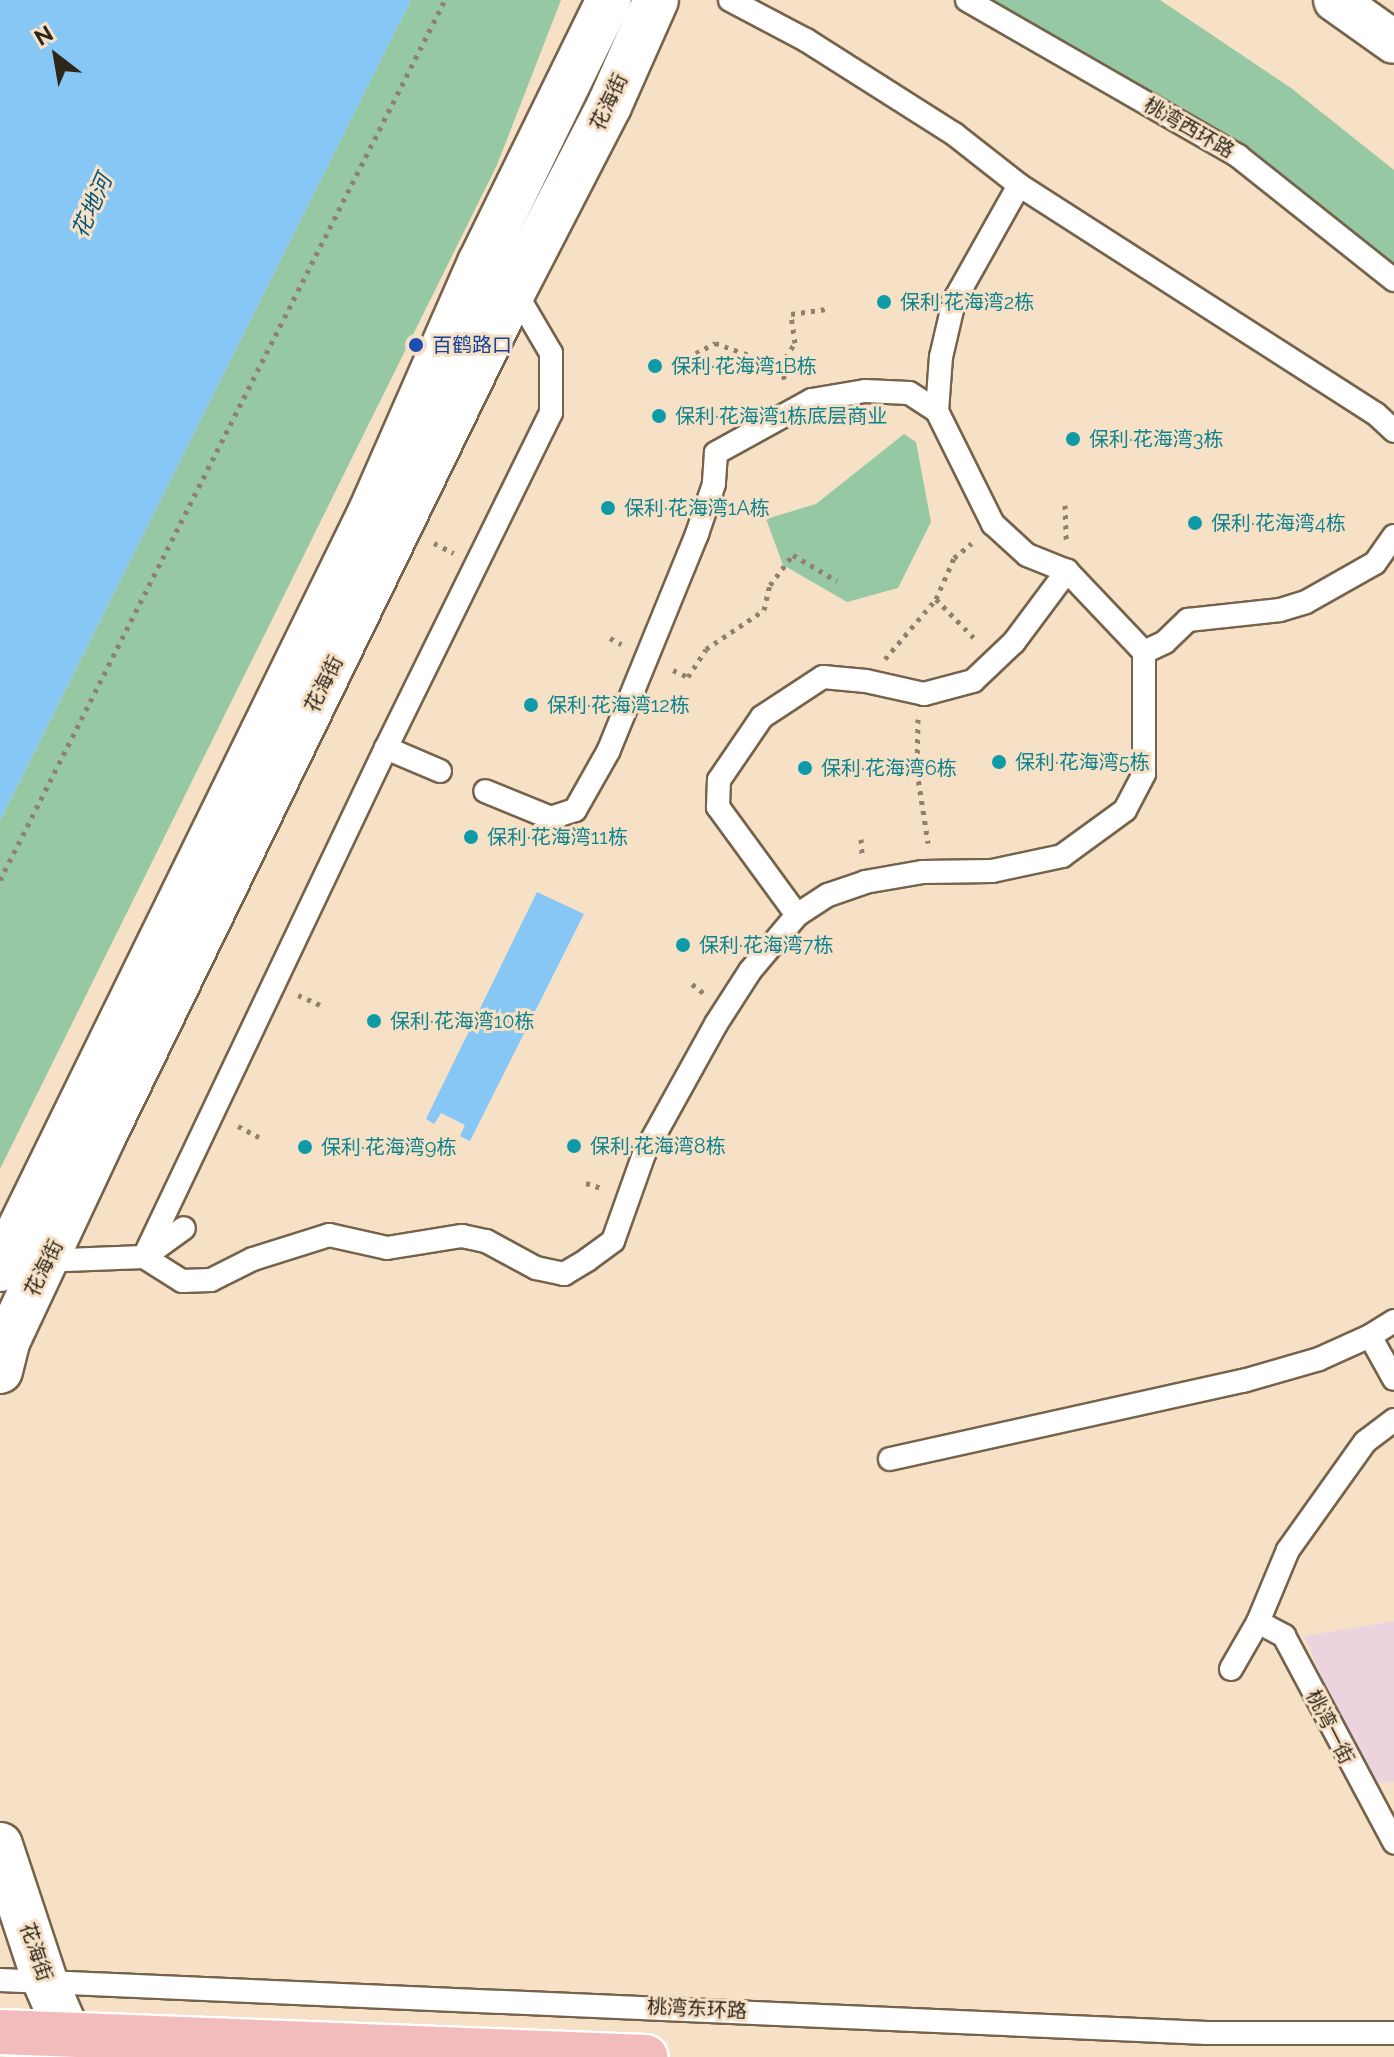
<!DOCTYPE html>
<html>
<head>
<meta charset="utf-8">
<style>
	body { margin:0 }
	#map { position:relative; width:1394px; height:2057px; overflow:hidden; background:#f7e1c6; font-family:Raleway,"Noto Sans SC",sans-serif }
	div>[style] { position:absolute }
	.industrial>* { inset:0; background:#ecd4de }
	.green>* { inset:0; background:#96c8a4 }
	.water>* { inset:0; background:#86c7f6 }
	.path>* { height:5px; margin-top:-2.5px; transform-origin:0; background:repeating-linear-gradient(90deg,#90816e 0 4px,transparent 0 10px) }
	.roads { filter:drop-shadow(2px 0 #75634b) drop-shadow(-2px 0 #75634b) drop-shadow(0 2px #75634b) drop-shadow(0 -2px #75634b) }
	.service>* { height:22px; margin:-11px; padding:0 11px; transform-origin:11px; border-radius:11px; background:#fff }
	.minor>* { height:42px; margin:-21px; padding:0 21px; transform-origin:21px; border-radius:21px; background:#fff }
	.tertiary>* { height:44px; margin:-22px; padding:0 22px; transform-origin:22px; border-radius:22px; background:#fff }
	.bridges { filter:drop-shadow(2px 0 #fff) drop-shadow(-2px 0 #fff) drop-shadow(0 2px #fff) drop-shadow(0 -2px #fff) }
	.primary-bridge>* { height:44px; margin:-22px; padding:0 22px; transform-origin:22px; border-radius:22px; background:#f1bcbb }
	.dots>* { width:22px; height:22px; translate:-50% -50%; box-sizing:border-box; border:4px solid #f7e1c6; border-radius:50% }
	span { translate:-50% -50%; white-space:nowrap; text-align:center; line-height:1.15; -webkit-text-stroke:6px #f7e1c6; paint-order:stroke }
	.street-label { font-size:20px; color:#2d261b }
	.culture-label { font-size:20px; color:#0d838f }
	.left { translate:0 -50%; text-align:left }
	.transit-label { font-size:20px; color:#164399 }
	.water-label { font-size:22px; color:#005580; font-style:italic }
	.north { position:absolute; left:16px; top:16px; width:80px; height:80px; -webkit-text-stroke:6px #f7e1c6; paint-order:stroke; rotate:329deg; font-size:22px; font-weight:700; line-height:32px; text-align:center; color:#2d261b }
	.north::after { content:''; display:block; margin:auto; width:28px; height:36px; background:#2d261b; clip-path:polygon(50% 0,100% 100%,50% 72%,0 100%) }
</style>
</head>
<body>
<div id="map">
	<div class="industrial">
		<div style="clip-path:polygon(1394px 1621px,1394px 1782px,1368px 1783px,1304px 1636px)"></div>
	</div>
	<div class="green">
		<div style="clip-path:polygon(411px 0,561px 0,497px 165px,0 1169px,0 820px)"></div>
		<div style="clip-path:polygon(982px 0,1160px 0,1291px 88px,1394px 170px,1394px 268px)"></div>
		<div style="clip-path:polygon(904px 434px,916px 442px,931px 522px,898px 588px,847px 602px,783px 565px,766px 519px,816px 504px)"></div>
	</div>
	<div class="water">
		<div style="clip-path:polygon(0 0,411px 0,0 820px)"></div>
		<div style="clip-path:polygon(537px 892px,584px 914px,470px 1141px,460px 1136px,465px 1125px,441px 1113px,434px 1124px,426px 1119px)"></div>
	</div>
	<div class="path">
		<div style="left:687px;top:358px;width:32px;rotate:-28deg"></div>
		<div style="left:715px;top:343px;width:69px;rotate:19.5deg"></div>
		<div style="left:780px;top:366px;width:18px;rotate:71deg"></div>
		<div style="left:780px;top:366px;width:27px;rotate:-57deg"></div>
		<div style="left:795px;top:343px;width:29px;rotate:-98deg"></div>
		<div style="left:791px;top:314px;width:36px;rotate:-8deg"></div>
		<div style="left:1065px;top:505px;width:37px;rotate:88deg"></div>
		<div style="left:434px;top:543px;width:22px;rotate:27deg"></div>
		<div style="left:936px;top:599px;width:59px;rotate:45.7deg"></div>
		<div style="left:610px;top:638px;width:13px;rotate:29deg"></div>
		<div style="left:885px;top:659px;width:79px;rotate:-49.6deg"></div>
		<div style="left:936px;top:599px;width:45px;rotate:-66.3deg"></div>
		<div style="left:954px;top:558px;width:23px;rotate:-40deg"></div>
		<div style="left:673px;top:670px;width:17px;rotate:25deg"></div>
		<div style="left:688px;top:677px;width:33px;rotate:-57deg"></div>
		<div style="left:706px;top:649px;width:70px;rotate:-33.9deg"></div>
		<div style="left:764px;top:610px;width:26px;rotate:-77deg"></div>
		<div style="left:770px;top:585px;width:38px;rotate:-53deg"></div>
		<div style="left:793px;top:555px;width:51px;rotate:30.6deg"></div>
		<div style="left:918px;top:719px;width:52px;rotate:91.1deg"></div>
		<div style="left:917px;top:771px;width:73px;rotate:81.3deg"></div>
		<div style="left:861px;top:839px;width:15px;rotate:86deg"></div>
		<div style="left:0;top:880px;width:986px;rotate:-63.18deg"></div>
		<div style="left:692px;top:984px;width:16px;rotate:38deg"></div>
		<div style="left:298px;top:995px;width:27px;rotate:24deg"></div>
		<div style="left:238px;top:1126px;width:24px;rotate:28deg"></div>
		<div style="left:586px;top:1183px;width:19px;rotate:18deg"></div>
	</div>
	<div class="roads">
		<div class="service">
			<div style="left:730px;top:0;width:86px;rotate:27.8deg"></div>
			<div style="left:806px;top:40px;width:175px;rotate:32.4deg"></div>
			<div style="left:954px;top:134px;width:83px;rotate:38.1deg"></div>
			<div style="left:1019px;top:185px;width:424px;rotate:32.7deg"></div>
			<div style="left:1376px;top:414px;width:25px;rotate:43deg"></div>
			<div style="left:967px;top:0;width:313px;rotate:29.9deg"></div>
			<div style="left:1238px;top:156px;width:199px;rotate:38.5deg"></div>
			<div style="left:937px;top:411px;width:54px;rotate:-85.8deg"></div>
			<div style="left:941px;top:357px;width:57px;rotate:-76.9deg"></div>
			<div style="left:954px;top:301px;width:133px;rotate:-60.7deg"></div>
			<div style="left:1144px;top:652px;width:23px;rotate:-25deg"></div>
			<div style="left:1165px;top:642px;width:32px;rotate:-44deg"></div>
			<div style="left:1188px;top:620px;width:93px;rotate:-6.2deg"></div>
			<div style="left:1280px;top:610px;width:27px;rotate:-17deg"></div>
			<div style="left:1306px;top:602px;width:79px;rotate:-29.5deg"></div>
			<div style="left:1375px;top:563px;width:33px;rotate:-55deg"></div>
			<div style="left:386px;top:748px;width:373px;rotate:-63.8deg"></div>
			<div style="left:551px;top:413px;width:60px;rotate:-90deg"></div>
			<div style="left:551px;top:353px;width:73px;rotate:-120.4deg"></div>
			<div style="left:440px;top:771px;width:59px;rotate:-156.9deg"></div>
			<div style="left:386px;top:748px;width:564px;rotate:115.43deg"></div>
			<div style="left:144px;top:1257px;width:45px;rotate:32.3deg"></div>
			<div style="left:182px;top:1281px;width:29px;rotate:-2deg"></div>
			<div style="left:211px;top:1280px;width:47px;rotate:-26.6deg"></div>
			<div style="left:253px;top:1259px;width:80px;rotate:-17.5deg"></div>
			<div style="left:329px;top:1235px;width:59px;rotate:12.6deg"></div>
			<div style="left:387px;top:1248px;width:76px;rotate:-9.1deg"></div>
			<div style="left:462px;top:1236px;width:25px;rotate:12deg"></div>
			<div style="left:486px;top:1241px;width:57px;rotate:28.4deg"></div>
			<div style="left:536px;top:1268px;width:29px;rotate:12deg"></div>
			<div style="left:564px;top:1274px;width:27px;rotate:-31deg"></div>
			<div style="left:587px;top:1260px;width:32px;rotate:-36deg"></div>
			<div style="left:613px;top:1241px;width:92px;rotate:-70.4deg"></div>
			<div style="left:644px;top:1154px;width:149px;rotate:-61deg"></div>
			<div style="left:716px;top:1024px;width:63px;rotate:-57.3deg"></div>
			<div style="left:750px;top:971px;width:73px;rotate:-50deg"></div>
			<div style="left:797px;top:915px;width:37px;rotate:-33deg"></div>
			<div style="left:828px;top:895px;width:39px;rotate:-19deg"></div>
			<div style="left:865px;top:882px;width:59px;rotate:-9.8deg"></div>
			<div style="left:923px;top:872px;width:69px;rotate:-0.8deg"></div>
			<div style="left:992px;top:871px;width:72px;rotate:-12.1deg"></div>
			<div style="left:1062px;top:856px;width:78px;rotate:-36.1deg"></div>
			<div style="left:1125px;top:810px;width:41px;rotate:-62.2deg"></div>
			<div style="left:1144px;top:774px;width:122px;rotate:-90deg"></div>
			<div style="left:1144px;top:652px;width:112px;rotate:-133.5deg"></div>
			<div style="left:1067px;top:571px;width:43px;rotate:-158.2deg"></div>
			<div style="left:1027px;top:555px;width:46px;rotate:-137.6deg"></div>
			<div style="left:993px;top:524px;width:126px;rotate:-116.4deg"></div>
			<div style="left:937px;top:411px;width:33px;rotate:-147deg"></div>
			<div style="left:909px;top:393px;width:44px;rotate:-177.4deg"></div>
			<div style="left:865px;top:391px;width:54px;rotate:170.4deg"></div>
			<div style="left:812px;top:400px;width:110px;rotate:151.1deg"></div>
			<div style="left:716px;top:453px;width:31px;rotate:94deg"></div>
			<div style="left:714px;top:484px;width:53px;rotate:108.8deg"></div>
			<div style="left:697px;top:534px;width:233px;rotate:112.2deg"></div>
			<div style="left:609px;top:750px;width:69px;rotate:119.5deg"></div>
			<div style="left:575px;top:810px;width:25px;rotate:162deg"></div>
			<div style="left:551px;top:818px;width:71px;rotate:-157.8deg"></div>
			<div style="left:797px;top:915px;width:134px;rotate:-126.2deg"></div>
			<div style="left:718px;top:807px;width:27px;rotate:-88deg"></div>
			<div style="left:719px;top:780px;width:76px;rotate:-55.7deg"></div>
			<div style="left:762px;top:717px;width:73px;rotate:-33.3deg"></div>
			<div style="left:823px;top:677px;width:43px;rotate:5.3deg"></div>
			<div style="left:866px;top:681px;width:59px;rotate:12.6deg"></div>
			<div style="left:924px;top:694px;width:51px;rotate:-14.9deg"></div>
			<div style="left:973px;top:681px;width:57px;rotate:-43.6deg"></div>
			<div style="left:1014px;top:642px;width:89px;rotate:-53.3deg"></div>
			<div style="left:39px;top:1261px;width:105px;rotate:-2.2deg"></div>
			<div style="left:144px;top:1257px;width:49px;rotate:-35.9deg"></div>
			<div style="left:1394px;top:1321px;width:28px;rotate:148deg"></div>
			<div style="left:1370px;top:1336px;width:49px;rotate:60.8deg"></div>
			<div style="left:1394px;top:1420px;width:36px;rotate:143deg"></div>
			<div style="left:1365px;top:1442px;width:133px;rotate:125.5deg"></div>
			<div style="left:1288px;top:1550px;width:78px;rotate:112.6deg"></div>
			<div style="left:1258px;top:1622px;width:30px;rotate:28deg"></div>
			<div style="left:1284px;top:1636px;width:234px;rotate:61.9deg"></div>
			<div style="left:890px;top:1459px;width:362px;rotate:-12.5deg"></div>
			<div style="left:1243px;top:1381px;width:79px;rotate:-16.1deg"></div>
			<div style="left:1319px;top:1359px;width:56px;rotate:-24.3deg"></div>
			<div style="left:1231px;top:1669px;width:54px;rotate:-60.1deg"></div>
			<div style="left:0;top:1980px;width:1208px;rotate:2.51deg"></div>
			<div style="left:1207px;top:2033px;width:187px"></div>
		</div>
		<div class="minor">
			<div style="left:1335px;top:0;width:72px;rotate:35.4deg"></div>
		</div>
		<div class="tertiary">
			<div style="left:0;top:1269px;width:844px;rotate:-63.92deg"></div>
			<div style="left:371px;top:511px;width:271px;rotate:-66.3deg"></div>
			<div style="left:480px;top:263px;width:293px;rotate:-63.9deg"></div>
			<div style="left:0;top:1371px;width:32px;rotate:-76deg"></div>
			<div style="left:8px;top:1340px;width:226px;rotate:-64.9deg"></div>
			<div style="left:104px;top:1135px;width:939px;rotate:-64.12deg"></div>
			<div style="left:514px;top:290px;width:207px;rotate:-62.7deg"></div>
			<div style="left:609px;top:106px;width:116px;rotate:-66.1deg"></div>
			<div style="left:0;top:1845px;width:143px;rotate:71.7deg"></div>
			<div style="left:45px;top:1981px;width:83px;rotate:66.5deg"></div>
		</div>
	</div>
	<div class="bridges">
		<div class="primary-bridge">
			<div style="left:0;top:2032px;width:646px;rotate:2.22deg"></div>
		</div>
	</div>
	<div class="dots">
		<div style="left:884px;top:302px;background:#0f9aa8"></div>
		<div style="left:416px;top:345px;background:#1a4fb4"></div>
		<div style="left:655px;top:366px;background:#0f9aa8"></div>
		<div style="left:659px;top:416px;background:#0f9aa8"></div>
		<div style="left:1073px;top:439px;background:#0f9aa8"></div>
		<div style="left:608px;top:508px;background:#0f9aa8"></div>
		<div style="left:1195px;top:523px;background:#0f9aa8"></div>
		<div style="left:531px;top:705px;background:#0f9aa8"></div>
		<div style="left:999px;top:762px;background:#0f9aa8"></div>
		<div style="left:805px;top:768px;background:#0f9aa8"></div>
		<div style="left:471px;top:837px;background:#0f9aa8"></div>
		<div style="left:683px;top:945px;background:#0f9aa8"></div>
		<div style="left:374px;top:1021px;background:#0f9aa8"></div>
		<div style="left:574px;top:1146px;background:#0f9aa8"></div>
		<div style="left:305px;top:1147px;background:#0f9aa8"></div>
	</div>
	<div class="street-label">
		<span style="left:609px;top:102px;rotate:-65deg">花海街</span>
		<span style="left:1189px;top:128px;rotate:30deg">桃湾西环路</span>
		<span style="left:324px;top:684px;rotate:-64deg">花海街</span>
		<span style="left:44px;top:1268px;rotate:-64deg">花海街</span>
		<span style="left:1330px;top:1727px;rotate:63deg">桃湾一街</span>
		<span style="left:36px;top:1952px;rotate:71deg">花海街</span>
		<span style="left:697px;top:2009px;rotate:3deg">桃湾东环路</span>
	</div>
	<div class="culture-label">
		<span class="left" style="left:900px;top:302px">保利·花海湾2栋</span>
		<span class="left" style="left:671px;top:366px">保利·花海湾1B栋</span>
		<span class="left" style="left:675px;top:416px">保利·花海湾1栋底层商业</span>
		<span class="left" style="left:1089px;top:439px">保利·花海湾3栋</span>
		<span class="left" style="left:624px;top:508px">保利·花海湾1A栋</span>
		<span class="left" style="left:1211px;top:523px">保利·花海湾4栋</span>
		<span class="left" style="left:547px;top:705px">保利·花海湾12栋</span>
		<span class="left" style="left:1015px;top:762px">保利·花海湾5栋</span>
		<span class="left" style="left:821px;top:768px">保利·花海湾6栋</span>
		<span class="left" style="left:487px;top:837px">保利·花海湾11栋</span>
		<span class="left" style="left:699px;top:945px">保利·花海湾7栋</span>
		<span class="left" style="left:390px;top:1021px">保利·花海湾10栋</span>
		<span class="left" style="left:590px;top:1146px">保利·花海湾8栋</span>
		<span class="left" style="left:321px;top:1147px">保利·花海湾9栋</span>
	</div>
	<div class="transit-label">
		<span class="left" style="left:432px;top:345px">百鹤路口</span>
	</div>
	<div class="water-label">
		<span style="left:92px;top:206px;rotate:-66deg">花地河</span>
	</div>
	<div class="north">N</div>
</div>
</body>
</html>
